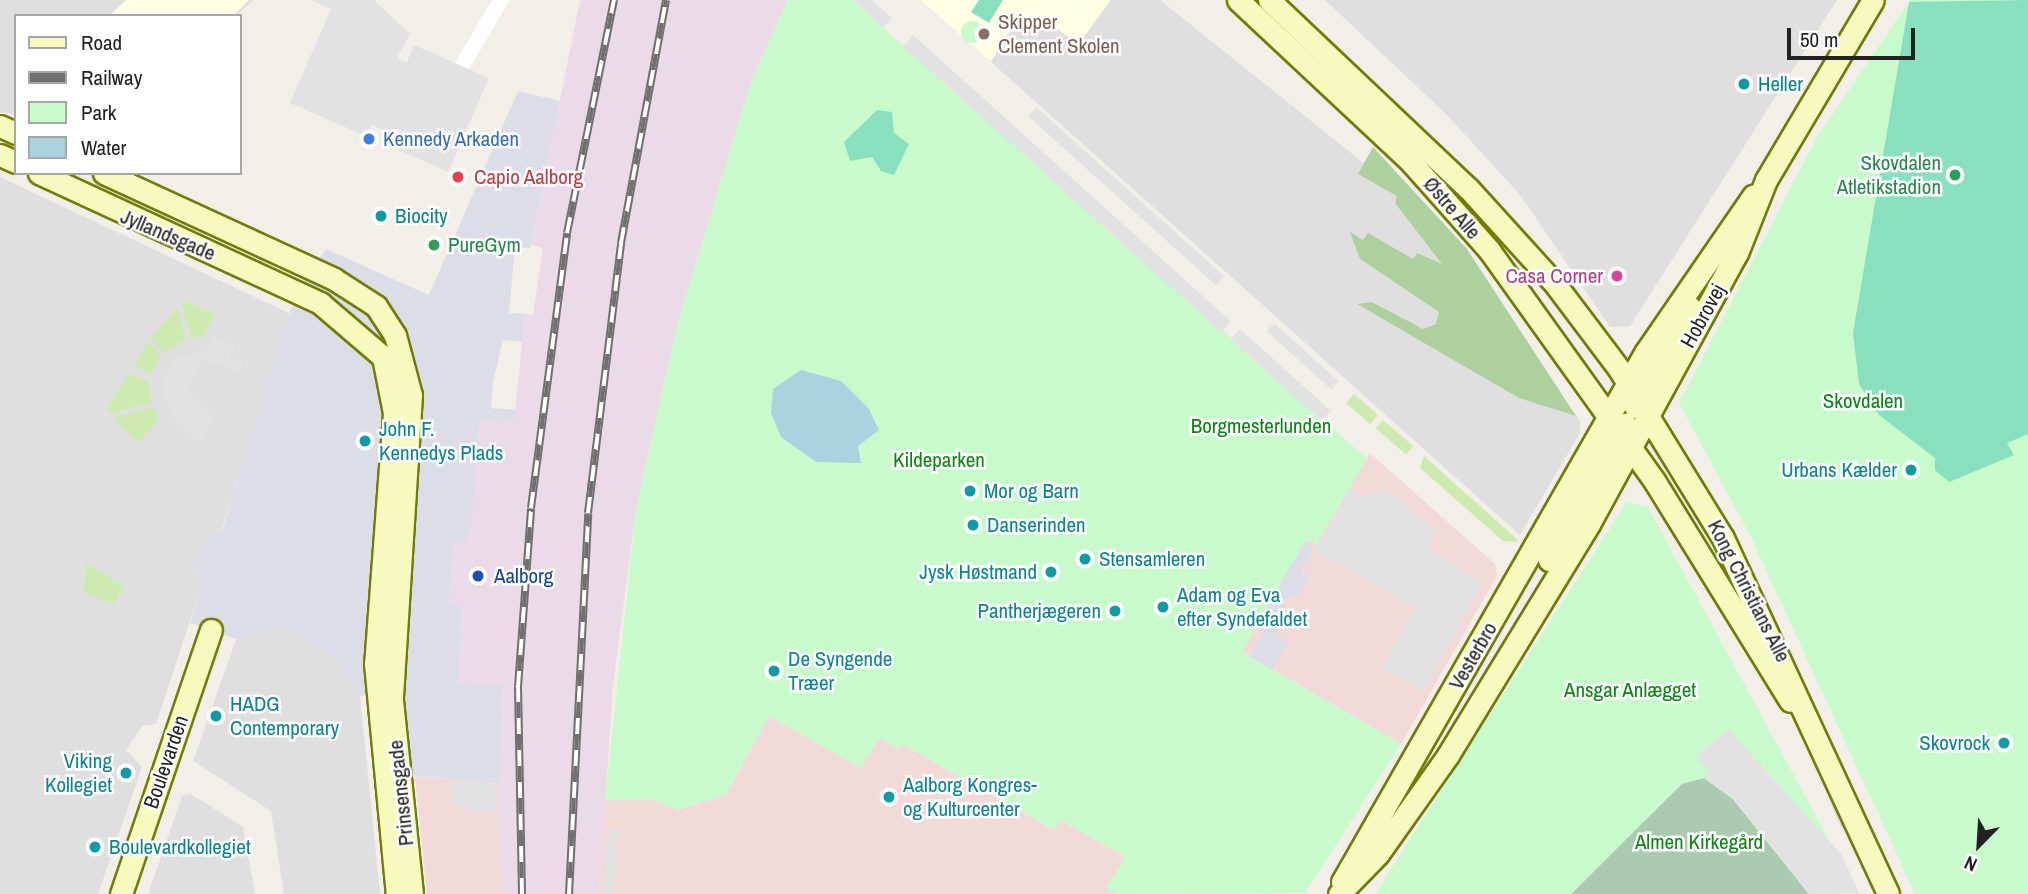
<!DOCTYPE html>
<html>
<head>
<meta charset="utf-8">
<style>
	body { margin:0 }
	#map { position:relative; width:2028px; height:894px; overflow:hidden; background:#f2efe9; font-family:"Archivo Narrow",sans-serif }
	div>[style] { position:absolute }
	.residential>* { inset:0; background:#e0dfdf }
	.commercial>* { inset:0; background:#f2dad9 }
	.industrial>* { inset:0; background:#ebdbe8 }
	.education>* { inset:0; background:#ffffe5 }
	.grass>* { inset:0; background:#cdebb0; transform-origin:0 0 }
	.forest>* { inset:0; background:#add19e }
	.cemetery>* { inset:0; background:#aacbaf }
	.park>* { inset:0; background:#c8facc }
	.round { border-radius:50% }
	.pitch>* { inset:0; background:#88e0be }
	.parking>* { inset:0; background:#e2e2e2; transform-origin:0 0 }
	.plaza>* { inset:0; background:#dddde8 }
	.water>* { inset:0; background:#aad3df }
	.pier>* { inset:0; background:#fff }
	.roads { filter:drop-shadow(2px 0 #707d05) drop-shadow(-2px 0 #707d05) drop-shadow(0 2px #707d05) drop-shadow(0 -2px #707d05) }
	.secondary>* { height:21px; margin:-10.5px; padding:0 10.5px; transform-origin:10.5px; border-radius:10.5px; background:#f7fabf }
	.rail>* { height:8px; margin-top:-4px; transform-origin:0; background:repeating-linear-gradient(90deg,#fff 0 16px,#707070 0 32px); box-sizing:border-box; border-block:2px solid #707070 }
	.dots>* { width:19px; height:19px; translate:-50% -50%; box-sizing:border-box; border:4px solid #fff; border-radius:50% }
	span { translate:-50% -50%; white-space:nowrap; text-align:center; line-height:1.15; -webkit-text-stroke:5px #fff; paint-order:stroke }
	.education-label { font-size:21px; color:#785e54 }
	.left { translate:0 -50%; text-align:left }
	.culture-label { font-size:21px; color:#0d838f }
	.right { translate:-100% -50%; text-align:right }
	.shop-label { font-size:21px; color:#366cbe }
	.leisure-label { font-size:21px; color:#27864d }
	.health-label { font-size:21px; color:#be3a42 }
	.street-label { font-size:21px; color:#222 }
	.hotel-label { font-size:21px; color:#b23c85 }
	.park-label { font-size:21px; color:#0c8416 }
	.transit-label { font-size:21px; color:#164399 }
	.legend { position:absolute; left:14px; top:14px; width:228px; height:161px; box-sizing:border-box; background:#fff; border:2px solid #a7a7a7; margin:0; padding:9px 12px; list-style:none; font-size:21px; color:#222 }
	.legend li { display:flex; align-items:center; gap:14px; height:35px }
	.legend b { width:35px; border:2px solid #a7a7a7 }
	.north { position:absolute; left:1944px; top:810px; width:70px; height:70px; -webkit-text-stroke:5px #fff; paint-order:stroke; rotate:204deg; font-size:19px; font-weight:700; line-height:28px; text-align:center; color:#222 }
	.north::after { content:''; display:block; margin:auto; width:24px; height:32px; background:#222; clip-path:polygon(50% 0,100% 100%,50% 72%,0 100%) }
	.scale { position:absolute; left:1787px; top:28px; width:128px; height:32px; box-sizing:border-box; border:4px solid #222; border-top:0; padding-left:9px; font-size:21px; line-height:24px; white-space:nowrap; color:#222; -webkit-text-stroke:5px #fff; paint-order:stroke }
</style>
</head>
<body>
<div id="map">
	<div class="residential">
		<div style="clip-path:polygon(0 0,253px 0,236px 16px,16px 16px,16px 115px,0 112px)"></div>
		<div style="clip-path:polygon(1111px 0,1160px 0,1401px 193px,1580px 420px,1580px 433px,1520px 535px,991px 62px,1021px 16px,1036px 26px,1041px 19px,1079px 44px)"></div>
		<div style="clip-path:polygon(1325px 0,1837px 0,1630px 326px,1610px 327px,1521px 196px,1447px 115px)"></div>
		<div style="clip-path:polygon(0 177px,293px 315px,221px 531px,192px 567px,203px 581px,156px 724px,142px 726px,126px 750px,142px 767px,98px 894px,0 894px)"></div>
		<div style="clip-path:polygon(283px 624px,339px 661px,360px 696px,380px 894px,284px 894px,271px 811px,193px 761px,237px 637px)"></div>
		<div style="clip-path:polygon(191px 794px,243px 827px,255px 894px,148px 894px,182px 796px)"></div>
	</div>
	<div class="commercial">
		<div style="clip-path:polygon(1370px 453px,1495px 564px,1497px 576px,1401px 744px,1231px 645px,1306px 540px,1316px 545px)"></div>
		<div style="clip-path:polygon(769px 716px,861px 768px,879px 738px,899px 750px,902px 744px,1054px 830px,1060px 820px,1126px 857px,1107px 888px,1116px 894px,599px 894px,605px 800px,652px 799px,678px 810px,726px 795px)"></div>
		<div style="clip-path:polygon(415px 776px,500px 783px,503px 894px,427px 894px)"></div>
	</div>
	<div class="industrial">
		<div style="clip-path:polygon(580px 0,788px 0,752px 79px,677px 326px,636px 509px,613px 686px,599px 894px,503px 894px,498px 826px,503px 687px,459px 683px,462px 606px,449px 605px,454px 542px,472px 519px,480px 418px,514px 420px,525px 314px,533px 315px,543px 248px,531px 245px)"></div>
	</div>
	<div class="education">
		<div style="clip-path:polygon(126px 0,249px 0,233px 16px,109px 16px)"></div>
		<div style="clip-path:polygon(921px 0,1110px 0,1079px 43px,1041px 18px,1036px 25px,1020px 15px,990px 61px)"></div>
	</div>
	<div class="grass">
		<div style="clip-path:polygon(189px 302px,215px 314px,202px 338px,191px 338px,181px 305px)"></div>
		<div style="clip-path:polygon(177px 307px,186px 339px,163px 353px,151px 338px)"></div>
		<div style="clip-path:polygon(149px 341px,161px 356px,151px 374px,134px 366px)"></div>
		<div style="clip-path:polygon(129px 373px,149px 382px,151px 403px,110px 414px,107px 407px)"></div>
		<div style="left:1354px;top:394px;width:32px;height:12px;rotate:41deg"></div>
		<div style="clip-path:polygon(153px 407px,160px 419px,139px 442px,112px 418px)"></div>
		<div style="left:1383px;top:420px;width:40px;height:11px;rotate:41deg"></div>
		<div style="clip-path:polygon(1424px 456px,1518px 540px,1516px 542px,1503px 541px,1420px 468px)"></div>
		<div style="clip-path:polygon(85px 562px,125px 587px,113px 605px,84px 592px)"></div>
	</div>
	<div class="forest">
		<div style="clip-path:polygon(1373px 147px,1467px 249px,1576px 416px,1519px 398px,1357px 304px,1372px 302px,1423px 329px,1436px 324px,1439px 312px,1360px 259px,1350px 232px,1363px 240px,1368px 233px,1413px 259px,1417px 253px,1442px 264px,1395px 203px,1397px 196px,1358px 174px)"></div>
	</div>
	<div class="cemetery">
		<div style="clip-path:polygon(1704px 778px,1733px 799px,1809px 894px,1571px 894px,1682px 783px)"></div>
	</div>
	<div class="park">
		<div style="clip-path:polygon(788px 0,852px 0,1367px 459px,1316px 545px,1306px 540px,1242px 652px,1401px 744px,1305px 893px,1116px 894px,1106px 888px,1125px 857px,1061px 820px,1055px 830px,902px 744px,899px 750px,879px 738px,861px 768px,769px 716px,726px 795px,678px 810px,652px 799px,605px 800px,636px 509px,677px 326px,752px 79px)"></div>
		<div style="clip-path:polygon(1910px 0,2028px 0,2028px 894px,1915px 894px,1751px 537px,1679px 403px,1816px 139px)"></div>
		<div class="round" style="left:961px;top:21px;width:22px;height:22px"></div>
		<div style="clip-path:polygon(1627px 502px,1648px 507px,1847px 873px,1809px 894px,1733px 799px,1704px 778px,1682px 784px,1571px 894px,1375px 894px)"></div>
	</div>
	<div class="pitch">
		<div style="clip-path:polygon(979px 0,1003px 0,989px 23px,971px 12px)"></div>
		<div style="clip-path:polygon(2028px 0,2028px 434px,2007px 443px,2014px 455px,1949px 482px,1935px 470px,1935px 458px,1879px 415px,1859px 384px,1853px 333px,1909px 2px)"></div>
		<div style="clip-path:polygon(877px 110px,892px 112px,894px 133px,909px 144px,894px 175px,881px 171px,872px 157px,850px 161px,844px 142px)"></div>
	</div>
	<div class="parking">
		<div style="clip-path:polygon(310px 0,374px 0,410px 34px,397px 58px,407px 62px,414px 45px,489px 78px,448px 172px,390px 146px,394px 135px,372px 125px,366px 136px,290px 103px,331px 9px)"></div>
		<div style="clip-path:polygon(852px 0,872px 0,892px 18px,883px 28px)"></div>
		<div style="left:913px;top:35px;width:428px;height:15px;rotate:42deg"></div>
		<div style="left:1036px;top:107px;width:253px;height:12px;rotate:42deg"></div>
		<div style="left:1274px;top:323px;width:87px;height:11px;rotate:42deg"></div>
		<div style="left:1240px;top:329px;width:122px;height:14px;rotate:42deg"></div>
		<div style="clip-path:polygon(216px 337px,234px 347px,229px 357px,242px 361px,239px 371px,201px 358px,187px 390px,213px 416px,199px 442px,171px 414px,161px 382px,175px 358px,208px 350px)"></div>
		<div style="clip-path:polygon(1387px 488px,1436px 532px,1428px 548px,1482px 583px,1423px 691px,1382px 668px,1415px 608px,1316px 550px,1351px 490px,1364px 497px)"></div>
		<div style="clip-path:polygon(1728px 729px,1842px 855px,1859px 893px,1809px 894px,1733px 799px,1704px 778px,1711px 773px,1695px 756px)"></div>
		<div style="clip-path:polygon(1801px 733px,1849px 832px,1841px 828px)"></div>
		<div style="clip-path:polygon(450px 780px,495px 783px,496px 810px,477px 812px,452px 803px)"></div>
		<div style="left:608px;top:828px;width:11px;height:66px;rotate:5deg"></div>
	</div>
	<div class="plaza">
		<div style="clip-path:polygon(518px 91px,560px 101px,530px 248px,515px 247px,509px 313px,525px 314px,522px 342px,503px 340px,493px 382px,491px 408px,515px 410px,514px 421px,480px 419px,472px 519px,467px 543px,454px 542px,449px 604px,462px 606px,459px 683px,503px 686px,500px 783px,410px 775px,401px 691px,360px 696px,339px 661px,283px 625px,236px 639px,190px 623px,203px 581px,192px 567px,213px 533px,222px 531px,291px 309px,312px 268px,326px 249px,429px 295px)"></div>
		<div style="clip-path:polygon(1304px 543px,1313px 548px,1300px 571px,1309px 577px,1298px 596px,1283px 600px,1287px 615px,1276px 635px,1288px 642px,1273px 670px,1249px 656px,1264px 630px,1257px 626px)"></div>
	</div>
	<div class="water">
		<div style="clip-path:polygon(801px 370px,841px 381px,869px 409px,879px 430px,858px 446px,861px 463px,816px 462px,781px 437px,771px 413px,773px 389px)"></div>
	</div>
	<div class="pier">
		<div style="clip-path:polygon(492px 0,510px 0,469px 69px,455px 63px)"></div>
	</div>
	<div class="roads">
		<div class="secondary">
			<div style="left:1238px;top:0;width:237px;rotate:43.1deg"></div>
			<div style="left:1411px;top:162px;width:118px;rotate:48.4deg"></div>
			<div style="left:1489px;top:250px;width:285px;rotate:54.4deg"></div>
			<div style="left:1655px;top:482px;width:257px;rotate:58.3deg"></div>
			<div style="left:1269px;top:0;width:274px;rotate:43.4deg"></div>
			<div style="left:1468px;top:188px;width:130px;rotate:47.8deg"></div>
			<div style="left:1555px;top:284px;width:106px;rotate:53deg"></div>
			<div style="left:1619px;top:369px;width:198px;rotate:58.4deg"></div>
			<div style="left:1723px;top:538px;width:392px;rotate:65.1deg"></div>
			<div style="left:0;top:126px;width:17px;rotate:24deg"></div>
			<div style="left:0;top:155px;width:17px;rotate:24deg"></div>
			<div style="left:39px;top:173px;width:310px;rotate:24.8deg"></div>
			<div style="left:320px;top:303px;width:83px;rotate:40.6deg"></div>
			<div style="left:383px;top:357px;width:57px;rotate:78.9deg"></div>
			<div style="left:394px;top:413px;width:251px;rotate:94.3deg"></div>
			<div style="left:375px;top:663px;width:232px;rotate:84.6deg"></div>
			<div style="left:104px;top:173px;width:253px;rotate:24.7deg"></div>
			<div style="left:334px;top:279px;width:50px;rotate:32.7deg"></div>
			<div style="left:376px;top:306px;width:35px;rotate:57deg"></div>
			<div style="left:395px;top:335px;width:62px;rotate:75.1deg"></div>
			<div style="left:411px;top:395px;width:306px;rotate:93.6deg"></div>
			<div style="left:392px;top:700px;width:195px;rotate:84.1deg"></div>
			<div style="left:1635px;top:407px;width:114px;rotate:-61.2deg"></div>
			<div style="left:1549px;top:560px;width:156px;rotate:-60.8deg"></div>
			<div style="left:1342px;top:882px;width:610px;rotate:-60.2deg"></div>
			<div style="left:1645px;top:353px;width:191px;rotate:-55.5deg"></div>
			<div style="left:121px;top:894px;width:279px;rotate:-71.2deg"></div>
			<div style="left:1339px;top:894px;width:56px;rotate:-45.7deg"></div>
			<div style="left:1378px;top:854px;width:121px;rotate:-54.7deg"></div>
			<div style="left:1448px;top:755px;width:271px;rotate:-58.6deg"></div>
			<div style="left:1589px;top:524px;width:309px;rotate:-61.4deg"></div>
			<div style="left:1737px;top:253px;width:79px;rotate:-68.3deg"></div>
			<div style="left:1766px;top:180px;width:209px;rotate:-59.3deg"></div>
		</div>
	</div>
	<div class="rail">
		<div style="left:522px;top:894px;width:207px;rotate:-91.1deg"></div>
		<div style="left:518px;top:687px;width:179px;rotate:-85.8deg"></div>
		<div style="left:531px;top:508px;width:277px;rotate:-82.5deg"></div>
		<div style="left:567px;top:233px;width:238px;rotate:-78.6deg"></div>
		<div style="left:569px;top:894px;width:381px;rotate:-87.1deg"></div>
		<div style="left:588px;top:513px;width:272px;rotate:-83deg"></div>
		<div style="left:621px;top:243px;width:247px;rotate:-79.5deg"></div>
	</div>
	<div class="dots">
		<div style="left:984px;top:34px;background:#8d6e63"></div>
		<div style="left:1744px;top:84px;background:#0f9aa8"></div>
		<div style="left:369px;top:139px;background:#3f7fe0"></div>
		<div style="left:1955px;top:175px;background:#2e9e5b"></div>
		<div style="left:458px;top:177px;background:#e0444e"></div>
		<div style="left:381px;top:216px;background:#0f9aa8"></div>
		<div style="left:434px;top:245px;background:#2e9e5b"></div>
		<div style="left:1617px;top:276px;background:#d1479c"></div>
		<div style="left:365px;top:441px;background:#0f9aa8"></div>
		<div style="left:1911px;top:470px;background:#0f9aa8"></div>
		<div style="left:970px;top:491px;background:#0f9aa8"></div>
		<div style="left:973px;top:525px;background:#0f9aa8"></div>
		<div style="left:1085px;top:559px;background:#0f9aa8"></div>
		<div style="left:1051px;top:572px;background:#0f9aa8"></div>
		<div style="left:478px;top:576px;background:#1a4fb4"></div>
		<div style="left:1163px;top:607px;background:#0f9aa8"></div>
		<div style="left:1115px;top:611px;background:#0f9aa8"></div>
		<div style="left:774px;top:671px;background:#0f9aa8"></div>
		<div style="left:216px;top:716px;background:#0f9aa8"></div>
		<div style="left:2004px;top:743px;background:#0f9aa8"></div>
		<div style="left:126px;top:773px;background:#0f9aa8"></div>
		<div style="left:889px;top:797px;background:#0f9aa8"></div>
		<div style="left:95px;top:847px;background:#0f9aa8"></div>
	</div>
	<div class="education-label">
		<span class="left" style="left:998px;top:34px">Skipper<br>Clement Skolen</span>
	</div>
	<div class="culture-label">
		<span class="left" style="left:1758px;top:84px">Heller</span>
		<span class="left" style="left:395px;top:216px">Biocity</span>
		<span class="left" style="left:379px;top:441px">John F.<br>Kennedys Plads</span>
		<span class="right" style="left:1897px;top:470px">Urbans Kælder</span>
		<span class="left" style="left:984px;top:491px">Mor og Barn</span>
		<span class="left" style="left:987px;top:525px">Danserinden</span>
		<span class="left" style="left:1099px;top:559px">Stensamleren</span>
		<span class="right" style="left:1037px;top:572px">Jysk Høstmand</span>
		<span class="left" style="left:1177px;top:607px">Adam og Eva<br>efter Syndefaldet</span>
		<span class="right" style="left:1101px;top:611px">Pantherjægeren</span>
		<span class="left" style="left:788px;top:671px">De Syngende<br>Træer</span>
		<span class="left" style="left:230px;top:716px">HADG<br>Contemporary</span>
		<span class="right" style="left:1990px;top:743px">Skovrock</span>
		<span class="right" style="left:112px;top:773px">Viking<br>Kollegiet</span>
		<span class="left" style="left:903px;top:797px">Aalborg Kongres-<br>og Kulturcenter</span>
		<span class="left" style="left:109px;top:847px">Boulevardkollegiet</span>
	</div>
	<div class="shop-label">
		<span class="left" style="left:383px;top:139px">Kennedy Arkaden</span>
	</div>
	<div class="leisure-label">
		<span class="right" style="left:1941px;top:175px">Skovdalen<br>Atletikstadion</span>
		<span class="left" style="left:448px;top:245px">PureGym</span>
	</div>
	<div class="health-label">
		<span class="left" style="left:474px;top:177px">Capio Aalborg</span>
	</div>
	<div class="street-label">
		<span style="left:1452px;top:208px;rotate:49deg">Østre Alle</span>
		<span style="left:168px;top:235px;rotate:23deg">Jyllandsgade</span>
		<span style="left:1703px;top:316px;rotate:-61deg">Hobrovej</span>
		<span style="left:1749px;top:591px;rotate:63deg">Kong Christians Alle</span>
		<span style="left:1473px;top:656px;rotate:-60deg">Vesterbro</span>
		<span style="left:166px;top:762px;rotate:-71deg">Boulevarden</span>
		<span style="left:401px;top:793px;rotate:-96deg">Prinsensgade</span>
	</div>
	<div class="hotel-label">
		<span class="right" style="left:1603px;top:276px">Casa Corner</span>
	</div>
	<div class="park-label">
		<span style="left:1863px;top:401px">Skovdalen</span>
		<span style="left:1261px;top:426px">Borgmesterlunden</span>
		<span style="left:939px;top:460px">Kildeparken</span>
		<span style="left:1630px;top:690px">Ansgar Anlægget</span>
		<span style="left:1699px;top:842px">Almen Kirkegård</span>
	</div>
	<div class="transit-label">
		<span class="left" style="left:494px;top:576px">Aalborg</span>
	</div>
	<ul class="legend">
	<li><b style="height:9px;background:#f7fabf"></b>Road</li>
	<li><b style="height:9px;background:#707070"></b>Railway</li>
	<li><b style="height:19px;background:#c8facc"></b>Park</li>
	<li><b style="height:19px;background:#aad3df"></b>Water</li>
	</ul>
	<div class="north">N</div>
	<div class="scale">50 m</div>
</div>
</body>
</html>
